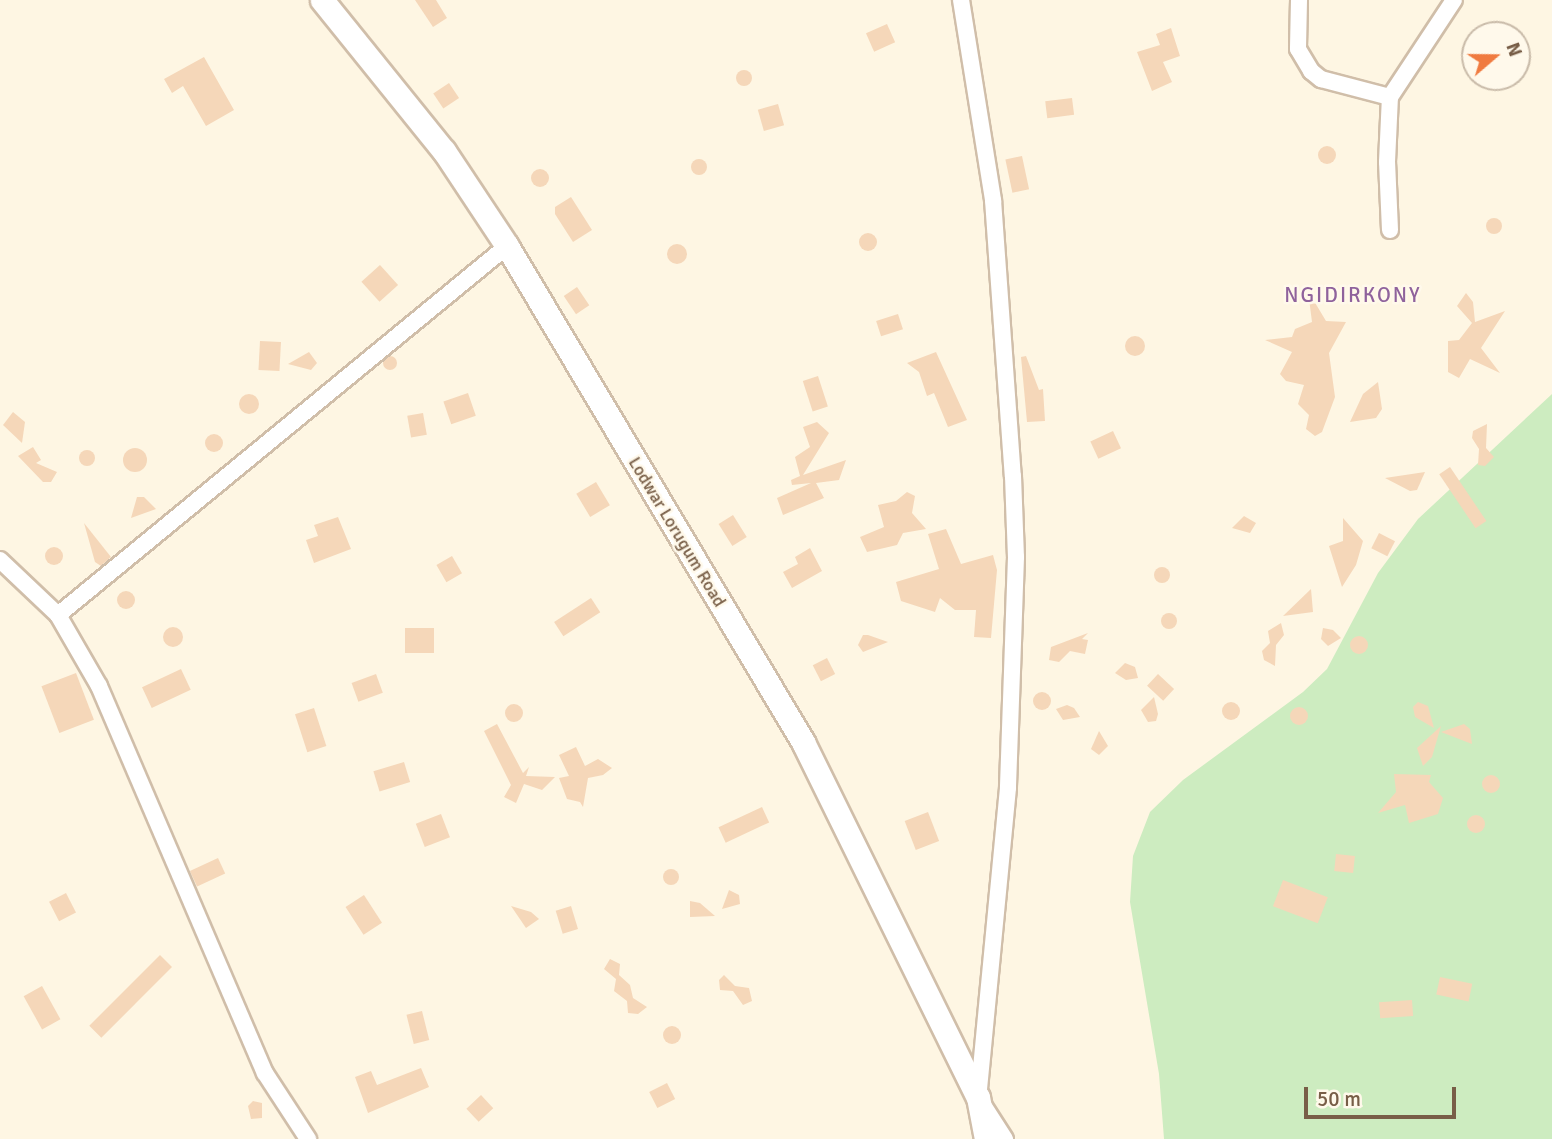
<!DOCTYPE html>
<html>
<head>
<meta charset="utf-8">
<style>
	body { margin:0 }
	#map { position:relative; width:1552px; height:1139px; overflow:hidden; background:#fef6e3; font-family:Signika,sans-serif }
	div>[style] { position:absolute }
	.green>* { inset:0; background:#cdecc0 }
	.building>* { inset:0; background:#f5d7b9; transform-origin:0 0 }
	.round { border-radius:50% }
	.roads { filter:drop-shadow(2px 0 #d0bea9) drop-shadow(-2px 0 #d0bea9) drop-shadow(0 2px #d0bea9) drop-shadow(0 -2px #d0bea9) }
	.street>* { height:16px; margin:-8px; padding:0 8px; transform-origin:8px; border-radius:8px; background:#fff }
	.secondary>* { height:23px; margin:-11.5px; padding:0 11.5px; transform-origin:11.5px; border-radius:11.5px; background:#fff }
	span { translate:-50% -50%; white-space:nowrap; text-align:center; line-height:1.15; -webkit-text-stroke:5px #fff9eb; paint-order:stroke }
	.street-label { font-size:18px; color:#785e47 }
	.quarter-label { font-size:21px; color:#8f629c; letter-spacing:2px }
	.north { position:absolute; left:1461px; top:21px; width:70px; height:70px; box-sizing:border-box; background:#fff9eb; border:2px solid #c9bba9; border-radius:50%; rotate:70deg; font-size:19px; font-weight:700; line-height:28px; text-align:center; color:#785e47 }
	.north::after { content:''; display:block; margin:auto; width:24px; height:32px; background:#f07b40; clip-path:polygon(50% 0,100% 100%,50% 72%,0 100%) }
	.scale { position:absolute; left:1304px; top:1087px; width:152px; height:32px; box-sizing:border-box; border:4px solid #785e47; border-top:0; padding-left:9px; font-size:21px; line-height:24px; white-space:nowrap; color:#785e47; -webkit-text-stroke:5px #fff9eb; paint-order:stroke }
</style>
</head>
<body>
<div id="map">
	<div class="green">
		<div style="clip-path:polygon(1552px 394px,1552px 1139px,1164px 1139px,1159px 1074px,1130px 902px,1133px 856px,1150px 812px,1183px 780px,1303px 692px,1327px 669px,1378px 573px,1418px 519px)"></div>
	</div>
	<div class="building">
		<div style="clip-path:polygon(415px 0,436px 0,447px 18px,433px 27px)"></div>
		<div style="left:887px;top:24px;width:20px;height:23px;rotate:66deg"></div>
		<div style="clip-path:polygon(1171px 28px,1180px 56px,1163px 62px,1172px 82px,1152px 91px,1137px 52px,1160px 45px,1156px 34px)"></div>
		<div style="clip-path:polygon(204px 57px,234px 110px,206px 126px,183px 86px,172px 93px,164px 79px)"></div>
		<div class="round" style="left:736px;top:70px;width:16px;height:16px"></div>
		<div style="left:449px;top:83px;width:18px;height:19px;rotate:56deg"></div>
		<div style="left:1072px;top:98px;width:17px;height:27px;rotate:83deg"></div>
		<div style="left:778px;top:104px;width:22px;height:21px;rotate:74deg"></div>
		<div class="round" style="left:1318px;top:146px;width:18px;height:18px"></div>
		<div style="left:1022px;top:156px;width:34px;height:17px;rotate:78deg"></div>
		<div class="round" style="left:691px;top:159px;width:16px;height:16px"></div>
		<div class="round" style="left:531px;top:169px;width:18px;height:18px"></div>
		<div style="clip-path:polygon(571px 197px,592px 230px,573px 242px,555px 214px,555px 207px)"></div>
		<div class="round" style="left:1486px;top:218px;width:16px;height:16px"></div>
		<div class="round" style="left:859px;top:233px;width:18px;height:18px"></div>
		<div class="round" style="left:667px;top:244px;width:20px;height:20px"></div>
		<div style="left:380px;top:265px;width:27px;height:25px;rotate:48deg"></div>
		<div style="left:577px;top:287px;width:22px;height:16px;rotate:56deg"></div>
		<div style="clip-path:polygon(1308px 291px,1326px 321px,1346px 322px,1329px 353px,1335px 397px,1322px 432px,1315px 436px,1306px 429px,1309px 415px,1298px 404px,1304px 385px,1286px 381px,1280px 374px,1292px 352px,1265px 340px,1292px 337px,1295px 329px,1312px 322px)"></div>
		<div style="clip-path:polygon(1466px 293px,1473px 302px,1475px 322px,1505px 311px,1481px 348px,1500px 373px,1470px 359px,1459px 378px,1448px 372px,1448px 341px,1459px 340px,1472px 323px,1457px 306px)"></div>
		<div style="left:898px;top:314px;width:16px;height:23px;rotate:72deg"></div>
		<div class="round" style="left:1125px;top:336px;width:20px;height:20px"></div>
		<div style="left:260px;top:341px;width:21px;height:29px;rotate:3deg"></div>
		<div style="clip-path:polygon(309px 352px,317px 363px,311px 370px,288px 364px)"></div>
		<div style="clip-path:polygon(936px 352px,967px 420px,948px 427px,934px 393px,927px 396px,919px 372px,907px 363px)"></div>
		<div class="round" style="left:383px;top:356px;width:14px;height:14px"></div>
		<div style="clip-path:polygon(1026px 356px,1039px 390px,1043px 389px,1045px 421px,1027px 422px,1021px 357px)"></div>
		<div style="left:818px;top:376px;width:32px;height:16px;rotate:72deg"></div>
		<div style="clip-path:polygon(1378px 382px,1382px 409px,1376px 418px,1350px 422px,1363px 394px)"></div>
		<div style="left:468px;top:393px;width:24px;height:26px;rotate:71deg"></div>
		<div class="round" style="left:239px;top:394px;width:20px;height:20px"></div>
		<div style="clip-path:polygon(13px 412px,25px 422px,22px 443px,3px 425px)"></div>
		<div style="left:423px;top:413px;width:22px;height:16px;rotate:80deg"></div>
		<div style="clip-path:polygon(817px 422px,829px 433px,803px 475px,846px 460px,839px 480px,816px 483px,824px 498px,783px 515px,777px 498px,811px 483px,792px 485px,791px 480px,800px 476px,795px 457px,810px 447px,803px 427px)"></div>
		<div style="clip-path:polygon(1487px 424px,1486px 448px,1494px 457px,1485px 466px,1478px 465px,1479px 449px,1472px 438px,1473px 431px)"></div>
		<div style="left:1113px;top:431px;width:19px;height:25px;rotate:65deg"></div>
		<div class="round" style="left:205px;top:434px;width:18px;height:18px"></div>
		<div style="clip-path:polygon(33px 447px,41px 460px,36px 463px,57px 472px,51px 482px,43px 482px,18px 456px)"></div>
		<div class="round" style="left:123px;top:448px;width:24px;height:24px"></div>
		<div class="round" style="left:79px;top:450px;width:16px;height:16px"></div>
		<div style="left:1450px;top:467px;width:65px;height:13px;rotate:56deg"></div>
		<div style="clip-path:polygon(1425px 472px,1417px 490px,1410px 491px,1385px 478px)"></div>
		<div style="left:596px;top:482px;width:27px;height:23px;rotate:59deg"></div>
		<div style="clip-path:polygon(907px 492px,915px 496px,912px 513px,926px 529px,903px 533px,897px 545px,867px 552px,860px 537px,884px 527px,878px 505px,896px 501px)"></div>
		<div style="clip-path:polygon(137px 497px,144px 497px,156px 509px,131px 518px)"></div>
		<div style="left:733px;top:515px;width:26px;height:17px;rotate:58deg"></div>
		<div style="clip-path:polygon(1244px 516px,1256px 523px,1250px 533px,1232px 528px)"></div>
		<div style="clip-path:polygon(338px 517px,351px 549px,314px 563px,306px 540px,318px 536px,314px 525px)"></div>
		<div style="clip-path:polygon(1343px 518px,1363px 541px,1356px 565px,1342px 587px,1329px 546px,1343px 541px)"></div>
		<div style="clip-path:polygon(84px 523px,111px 557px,101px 566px,95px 562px)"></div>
		<div style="clip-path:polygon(946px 529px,961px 564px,993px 555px,997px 570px,991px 638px,974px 637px,976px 610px,955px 610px,940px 598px,935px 612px,901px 601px,896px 582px,939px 569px,928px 534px)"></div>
		<div style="left:1379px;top:533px;width:18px;height:17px;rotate:27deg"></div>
		<div class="round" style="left:45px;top:547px;width:18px;height:18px"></div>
		<div style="clip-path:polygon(810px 548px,822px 571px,792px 588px,783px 572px,798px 564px,795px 557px)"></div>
		<div style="left:452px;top:556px;width:20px;height:18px;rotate:60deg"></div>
		<div class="round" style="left:1154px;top:567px;width:16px;height:16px"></div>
		<div style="clip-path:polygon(1311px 589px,1313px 612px,1283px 616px)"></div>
		<div class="round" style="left:117px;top:591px;width:18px;height:18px"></div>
		<div style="left:591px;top:598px;width:17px;height:44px;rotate:57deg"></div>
		<div class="round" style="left:1161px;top:613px;width:16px;height:16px"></div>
		<div style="clip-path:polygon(1281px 623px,1284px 635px,1276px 645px,1275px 666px,1264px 660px,1262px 651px,1270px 643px,1268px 631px)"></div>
		<div class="round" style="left:163px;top:627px;width:20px;height:20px"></div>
		<div style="left:405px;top:628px;width:29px;height:25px"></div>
		<div style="clip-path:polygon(1323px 628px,1333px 630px,1341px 638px,1328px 646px,1321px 639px)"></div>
		<div style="clip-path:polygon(1088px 633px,1082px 639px,1088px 640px,1085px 654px,1070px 651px,1059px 662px,1049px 660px,1051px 647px)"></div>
		<div style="clip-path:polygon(863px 635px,868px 635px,888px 642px,863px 652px,858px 645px)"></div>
		<div class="round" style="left:1350px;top:636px;width:18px;height:18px"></div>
		<div style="left:827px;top:658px;width:18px;height:16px;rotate:63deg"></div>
		<div style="clip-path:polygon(1125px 663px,1135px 667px,1138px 678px,1126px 680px,1115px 673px)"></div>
		<div style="left:181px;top:669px;width:23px;height:43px;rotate:65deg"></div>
		<div style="left:76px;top:673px;width:50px;height:37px;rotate:69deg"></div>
		<div style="left:376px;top:674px;width:20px;height:26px;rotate:70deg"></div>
		<div style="left:1158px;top:674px;width:22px;height:16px;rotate:43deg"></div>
		<div class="round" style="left:1033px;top:692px;width:18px;height:18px"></div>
		<div style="clip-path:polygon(1154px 697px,1158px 714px,1156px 721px,1148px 722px,1141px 710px)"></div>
		<div style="clip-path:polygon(1418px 702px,1428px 706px,1434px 728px,1415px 717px,1413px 707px)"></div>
		<div class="round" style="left:1222px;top:702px;width:18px;height:18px"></div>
		<div class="round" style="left:505px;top:704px;width:18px;height:18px"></div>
		<div style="clip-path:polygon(1067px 705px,1074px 708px,1080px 717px,1063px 720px,1056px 709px)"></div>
		<div class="round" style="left:1290px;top:707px;width:18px;height:18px"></div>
		<div style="left:314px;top:708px;width:40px;height:20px;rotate:72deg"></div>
		<div style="clip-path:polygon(497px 724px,523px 773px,529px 767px,526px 776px,555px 777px,542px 790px,524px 784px,516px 803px,504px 797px,511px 785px,484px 731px)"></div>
		<div style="clip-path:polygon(1464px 724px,1470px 729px,1472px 744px,1441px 732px)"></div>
		<div style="clip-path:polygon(1441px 726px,1432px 757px,1423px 766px,1417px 748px)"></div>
		<div style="clip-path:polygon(1099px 731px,1108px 746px,1099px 755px,1091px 749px)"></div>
		<div style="clip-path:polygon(576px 747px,585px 766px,598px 759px,612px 768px,603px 775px,588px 778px,583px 807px,580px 802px,567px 799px,559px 778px,569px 776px,559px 755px)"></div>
		<div style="left:404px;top:762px;width:21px;height:32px;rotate:73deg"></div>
		<div style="clip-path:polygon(1394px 774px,1431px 775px,1429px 782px,1443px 798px,1438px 814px,1409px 823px,1405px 805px,1378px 813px,1396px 792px)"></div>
		<div class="round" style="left:1482px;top:775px;width:18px;height:18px"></div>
		<div style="left:762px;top:807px;width:17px;height:48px;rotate:65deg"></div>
		<div style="left:928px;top:812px;width:31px;height:25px;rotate:69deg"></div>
		<div style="left:441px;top:814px;width:25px;height:27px;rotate:69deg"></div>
		<div class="round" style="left:1467px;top:815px;width:18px;height:18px"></div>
		<div style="left:1336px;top:854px;width:19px;height:17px;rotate:6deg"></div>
		<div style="left:218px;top:858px;width:17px;height:31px;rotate:65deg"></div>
		<div class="round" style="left:663px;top:869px;width:16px;height:16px"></div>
		<div style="left:1283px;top:880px;width:48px;height:28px;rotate:21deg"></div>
		<div style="clip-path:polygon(729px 890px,739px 895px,740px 904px,722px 909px)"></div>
		<div style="left:66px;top:893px;width:22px;height:19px;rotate:63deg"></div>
		<div style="left:364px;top:895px;width:33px;height:22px;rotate:57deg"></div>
		<div style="clip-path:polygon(690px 901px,700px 903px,715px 916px,690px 917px)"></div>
		<div style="clip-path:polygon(511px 906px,531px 912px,539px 919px,526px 928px)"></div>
		<div style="left:571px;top:906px;width:24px;height:16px;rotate:73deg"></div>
		<div style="left:160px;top:955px;width:17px;height:100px;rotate:45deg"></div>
		<div style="clip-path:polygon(610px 959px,620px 964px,619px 975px,630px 985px,633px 998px,647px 1007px,638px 1014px,628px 1013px,627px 1001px,614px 991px,616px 979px,604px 969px)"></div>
		<div style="clip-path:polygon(724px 975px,735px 986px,749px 988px,752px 1001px,743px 1005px,733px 991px,720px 990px,719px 980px)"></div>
		<div style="left:1440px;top:977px;width:33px;height:18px;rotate:12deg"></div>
		<div style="left:42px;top:986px;width:38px;height:21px;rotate:61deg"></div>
		<div style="left:1412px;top:1000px;width:16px;height:33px;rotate:86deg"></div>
		<div style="left:422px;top:1011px;width:30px;height:16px;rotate:76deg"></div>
		<div class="round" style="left:663px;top:1026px;width:18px;height:18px"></div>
		<div style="clip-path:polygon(421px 1068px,429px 1087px,368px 1113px,355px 1077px,371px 1071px,377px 1085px)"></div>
		<div style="left:667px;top:1083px;width:18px;height:20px;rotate:63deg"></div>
		<div style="left:481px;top:1095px;width:18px;height:20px;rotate:47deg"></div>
		<div style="clip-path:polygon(253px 1101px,262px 1103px,262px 1118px,251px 1119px,248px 1106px)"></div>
	</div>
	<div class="roads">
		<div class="street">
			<div style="left:961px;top:0;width:203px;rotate:80.9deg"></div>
			<div style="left:993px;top:200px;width:277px;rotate:85.9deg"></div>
			<div style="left:1013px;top:476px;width:81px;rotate:87.9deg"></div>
			<div style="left:1016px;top:557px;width:231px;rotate:92deg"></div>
			<div style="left:1008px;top:788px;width:310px;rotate:95.5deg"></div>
			<div style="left:978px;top:1097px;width:50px;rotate:57.3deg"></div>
			<div style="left:1299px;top:0;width:49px;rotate:91.2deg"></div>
			<div style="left:1298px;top:49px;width:26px;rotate:59deg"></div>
			<div style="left:1311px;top:71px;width:13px;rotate:39deg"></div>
			<div style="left:1321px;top:79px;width:71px;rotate:14.6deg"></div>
			<div style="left:1390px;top:230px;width:68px;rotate:-92.5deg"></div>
			<div style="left:1387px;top:162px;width:65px;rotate:-87.4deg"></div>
			<div style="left:1390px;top:97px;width:116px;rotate:-56.6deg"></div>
			<div style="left:0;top:560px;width:80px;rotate:43.5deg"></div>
			<div style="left:58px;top:615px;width:82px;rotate:60deg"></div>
			<div style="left:99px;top:686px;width:421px;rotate:66.8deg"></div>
			<div style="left:265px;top:1073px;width:79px;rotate:56.9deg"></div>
			<div style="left:58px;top:615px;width:581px;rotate:-39.41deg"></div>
		</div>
		<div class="secondary">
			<div style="left:322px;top:0;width:194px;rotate:51.1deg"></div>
			<div style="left:444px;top:151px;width:114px;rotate:56.4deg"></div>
			<div style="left:507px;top:246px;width:578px;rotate:59.17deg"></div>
			<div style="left:803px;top:742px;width:396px;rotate:63.8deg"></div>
			<div style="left:978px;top:1097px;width:43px;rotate:79.2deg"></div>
		</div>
	</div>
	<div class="street-label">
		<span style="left:677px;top:532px;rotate:59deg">Lodwar Lorugum Road</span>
	</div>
	<div class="quarter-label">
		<span style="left:1353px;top:295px">NGIDIRKONY</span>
	</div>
	<div class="north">N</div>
	<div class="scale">50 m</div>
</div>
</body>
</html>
